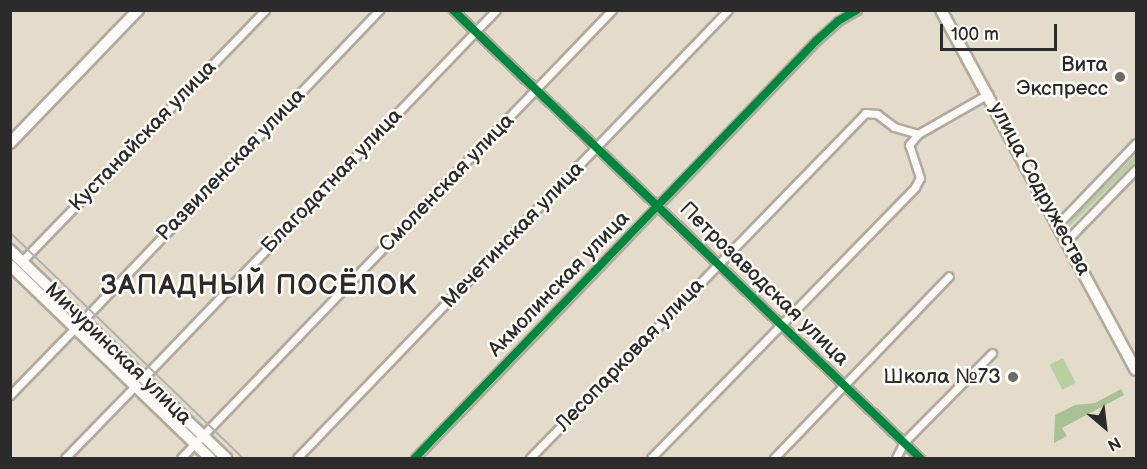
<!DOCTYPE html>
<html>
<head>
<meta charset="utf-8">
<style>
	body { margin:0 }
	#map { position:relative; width:1147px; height:469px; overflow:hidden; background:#e4dbca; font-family:"Balsamiq Sans",sans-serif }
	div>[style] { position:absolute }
	.green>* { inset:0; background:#b7d19e; transform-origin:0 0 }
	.forest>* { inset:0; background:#a8c195 }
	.roads { filter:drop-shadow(2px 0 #b0aa9f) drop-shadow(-2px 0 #b0aa9f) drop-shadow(0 2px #b0aa9f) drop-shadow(0 -2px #b0aa9f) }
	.street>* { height:7px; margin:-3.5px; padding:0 3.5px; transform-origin:3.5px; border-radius:3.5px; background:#fbfaf7 }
	.secondary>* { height:10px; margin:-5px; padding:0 5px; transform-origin:5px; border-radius:5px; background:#fbfaf7 }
	.tram>* { height:1.5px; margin:-0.75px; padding:0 0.75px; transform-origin:0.75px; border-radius:0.75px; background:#b3b1af }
	.cycleway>* { height:8px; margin:-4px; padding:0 4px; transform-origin:4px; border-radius:4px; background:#00873e }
	.dots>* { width:16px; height:16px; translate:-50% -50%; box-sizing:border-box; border:3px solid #fdfcf7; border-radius:50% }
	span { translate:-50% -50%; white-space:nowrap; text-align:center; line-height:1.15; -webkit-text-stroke:5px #fdfcf7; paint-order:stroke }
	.poi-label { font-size:21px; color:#2b2b2b }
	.right { translate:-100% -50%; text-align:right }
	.street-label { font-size:21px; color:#2b2b2b }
	.district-label { font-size:27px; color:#2b2b2b; font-weight:700; letter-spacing:1.5px }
	.frame { position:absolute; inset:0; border:12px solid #2b2b2b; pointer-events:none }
	.north { position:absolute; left:1075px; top:397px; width:60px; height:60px; -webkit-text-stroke:4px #fdfcf7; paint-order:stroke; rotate:152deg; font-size:16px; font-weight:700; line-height:24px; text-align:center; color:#2b2b2b }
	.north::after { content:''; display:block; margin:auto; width:21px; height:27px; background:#2b2b2b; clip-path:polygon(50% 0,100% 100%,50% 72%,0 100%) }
	.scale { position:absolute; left:940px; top:24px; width:117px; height:27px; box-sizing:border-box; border:3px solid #2b2b2b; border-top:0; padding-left:8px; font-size:18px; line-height:21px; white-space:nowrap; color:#2b2b2b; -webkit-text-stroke:4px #fdfcf7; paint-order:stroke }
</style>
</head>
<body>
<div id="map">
	<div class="green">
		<div style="clip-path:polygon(1136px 154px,1136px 161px,1067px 229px,1071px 220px)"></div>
		<div style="left:1063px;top:358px;width:28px;height:15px;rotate:63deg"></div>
	</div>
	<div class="forest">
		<div style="clip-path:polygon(1121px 389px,1124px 395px,1062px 428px,1067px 436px,1054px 443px,1055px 415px,1075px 405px,1095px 403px)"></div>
	</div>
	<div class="roads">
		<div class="street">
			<div style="left:453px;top:10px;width:647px;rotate:43.81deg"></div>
			<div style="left:1058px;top:224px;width:112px;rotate:-46.1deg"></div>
			<div style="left:1067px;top:240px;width:99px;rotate:-45.8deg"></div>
			<div style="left:22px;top:261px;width:349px;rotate:-45.9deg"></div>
			<div style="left:83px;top:320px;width:429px;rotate:-46.3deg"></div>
			<div style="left:143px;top:378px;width:510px;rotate:-46.19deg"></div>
			<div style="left:10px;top:395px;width:93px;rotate:-45.9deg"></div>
			<div style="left:65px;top:458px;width:102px;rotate:-45.8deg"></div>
			<div style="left:181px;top:458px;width:622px;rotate:-46.11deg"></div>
			<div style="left:297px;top:458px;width:622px;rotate:-46.11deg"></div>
			<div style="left:415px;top:458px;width:579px;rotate:-46.12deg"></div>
			<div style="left:816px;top:41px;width:30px;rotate:-42deg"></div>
			<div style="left:838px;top:21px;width:22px;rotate:-30deg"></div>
			<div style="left:530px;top:458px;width:481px;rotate:-45.8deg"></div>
			<div style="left:865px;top:113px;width:12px;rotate:5deg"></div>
			<div style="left:877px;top:114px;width:21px;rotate:37deg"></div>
			<div style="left:894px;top:127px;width:25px;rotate:16deg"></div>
			<div style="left:651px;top:458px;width:378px;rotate:-45.7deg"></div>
			<div style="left:915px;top:187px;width:10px;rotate:-61deg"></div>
			<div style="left:920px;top:178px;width:35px;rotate:-108deg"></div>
			<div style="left:909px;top:145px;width:14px;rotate:-51deg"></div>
			<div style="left:918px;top:134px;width:81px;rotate:-29.7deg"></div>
			<div style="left:774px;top:458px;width:252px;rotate:-46.1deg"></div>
			<div style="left:896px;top:458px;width:18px;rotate:-63deg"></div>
			<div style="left:904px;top:442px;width:125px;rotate:-45.3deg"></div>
		</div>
		<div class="secondary">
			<div style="left:941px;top:10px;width:409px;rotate:61.6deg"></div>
			<div style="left:10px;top:143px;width:185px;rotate:-46.1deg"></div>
			<div style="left:10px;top:250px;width:300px;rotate:43.9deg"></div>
			<div style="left:10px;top:265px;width:278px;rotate:44deg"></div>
		</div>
	</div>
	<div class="tram">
		<div style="left:10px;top:232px;width:325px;rotate:44.1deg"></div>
	</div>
	<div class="cycleway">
		<div style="left:453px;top:10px;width:647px;rotate:43.81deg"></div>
		<div style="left:415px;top:458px;width:579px;rotate:-46.12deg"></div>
		<div style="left:816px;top:41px;width:30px;rotate:-42deg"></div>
		<div style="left:838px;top:21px;width:22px;rotate:-30deg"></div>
	</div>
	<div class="dots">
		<div style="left:1120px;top:77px;background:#6c6963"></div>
		<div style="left:1013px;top:377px;background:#6c6963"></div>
	</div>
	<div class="poi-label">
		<span class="right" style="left:1108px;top:77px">Вита<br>Экспресс</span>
		<span class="right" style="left:1001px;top:377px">Школа №73</span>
	</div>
	<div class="street-label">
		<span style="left:143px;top:136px;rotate:-46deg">Кустанайская улица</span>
		<span style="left:231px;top:165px;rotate:-46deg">Развиленская улица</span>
		<span style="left:332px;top:181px;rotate:-46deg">Благодатная улица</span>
		<span style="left:447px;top:183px;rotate:-46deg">Смоленская улица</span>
		<span style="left:1040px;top:189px;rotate:62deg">улица Содружества</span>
		<span style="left:513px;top:235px;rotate:-46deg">Мечетинская улица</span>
		<span style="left:559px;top:284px;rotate:-46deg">Акмолинская улица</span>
		<span style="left:764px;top:284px;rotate:44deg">Петрозаводская улица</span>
		<span style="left:118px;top:354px;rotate:44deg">Мичуринская улица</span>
		<span style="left:630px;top:355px;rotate:-46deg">Лесопарковая улица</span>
	</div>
	<div class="district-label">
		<span style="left:259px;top:287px">ЗАПАДНЫЙ ПОСЁЛОК</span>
	</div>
	<div class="frame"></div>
	<div class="north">N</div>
	<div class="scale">100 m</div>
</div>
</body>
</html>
